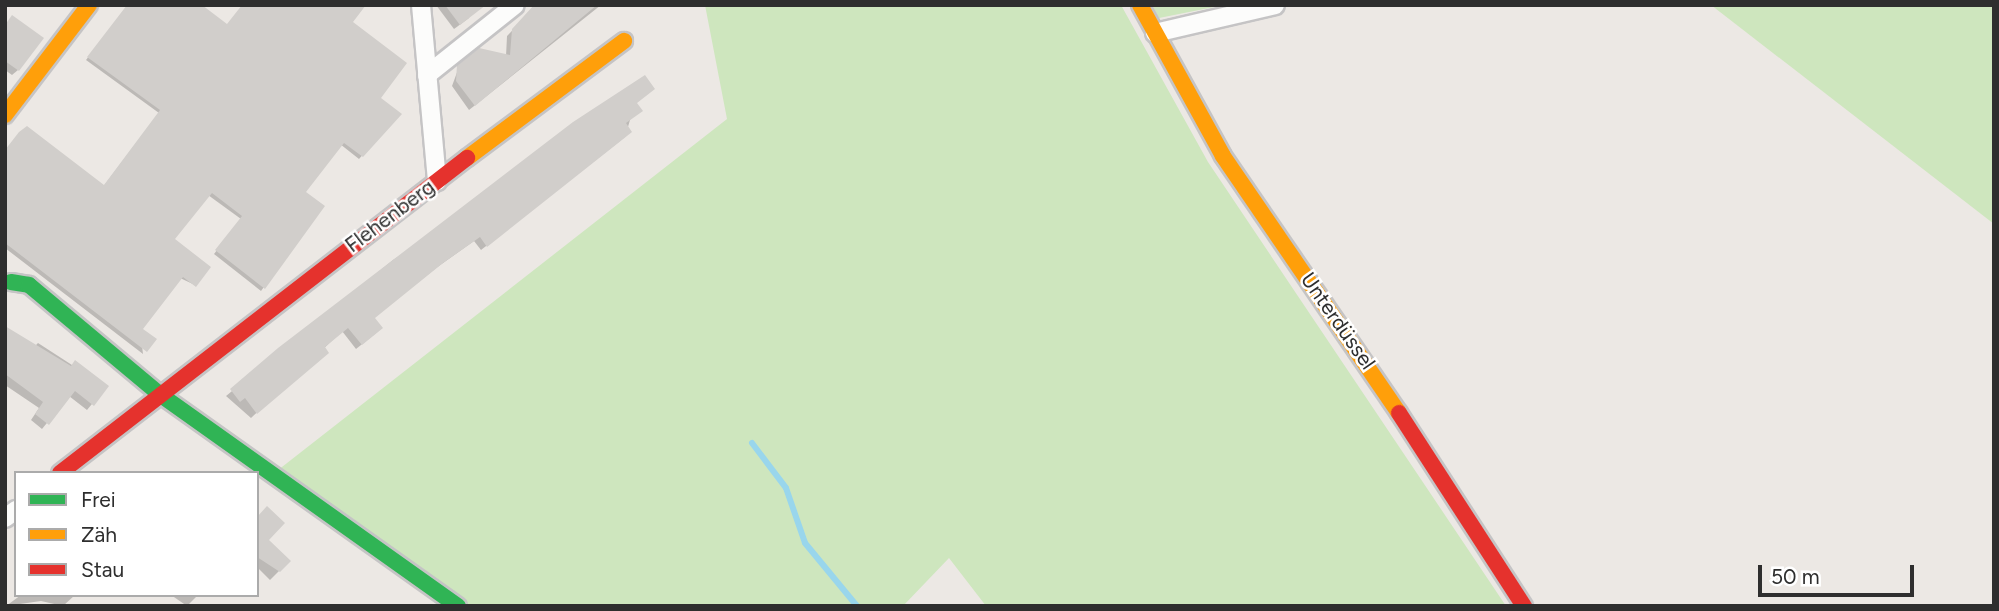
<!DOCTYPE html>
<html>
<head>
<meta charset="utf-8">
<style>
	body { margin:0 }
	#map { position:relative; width:1999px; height:611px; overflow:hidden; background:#ece8e4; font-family:Figtree,sans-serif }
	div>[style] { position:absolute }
	.green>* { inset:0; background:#cee6be }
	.shadow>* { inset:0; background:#0003 }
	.stream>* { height:6px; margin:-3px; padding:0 3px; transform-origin:3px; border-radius:3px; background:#99d6ec }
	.building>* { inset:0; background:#d1cecb }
	.roads { filter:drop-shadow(2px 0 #c5c4c5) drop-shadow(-2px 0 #c5c4c5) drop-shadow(0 2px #c5c4c5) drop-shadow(0 -2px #c5c4c5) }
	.street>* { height:18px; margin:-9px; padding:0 9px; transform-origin:9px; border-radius:9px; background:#fcfcfb }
	.fast>* { height:16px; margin:-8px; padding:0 8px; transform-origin:8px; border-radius:8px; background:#30b455 }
	.slow>* { height:16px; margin:-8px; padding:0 8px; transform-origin:8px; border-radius:8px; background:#ff9f0a }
	.jam>* { height:16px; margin:-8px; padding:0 8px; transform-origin:8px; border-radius:8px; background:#e5322d }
	span { translate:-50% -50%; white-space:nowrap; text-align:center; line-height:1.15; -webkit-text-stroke:5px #fff; paint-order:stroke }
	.street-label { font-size:21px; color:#2e2e2e }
	.frame { position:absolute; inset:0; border:7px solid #2e2e2e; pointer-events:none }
	.legend { position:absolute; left:14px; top:471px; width:245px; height:126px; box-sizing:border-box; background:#fff; border:2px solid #ababab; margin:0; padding:9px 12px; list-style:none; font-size:21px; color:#2e2e2e }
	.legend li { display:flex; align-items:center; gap:14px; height:35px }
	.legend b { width:35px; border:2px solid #ababab }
	.scale { position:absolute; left:1758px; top:565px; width:156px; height:32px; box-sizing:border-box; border:4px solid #2e2e2e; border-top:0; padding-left:9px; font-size:21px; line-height:24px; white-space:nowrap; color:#2e2e2e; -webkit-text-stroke:5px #fff; paint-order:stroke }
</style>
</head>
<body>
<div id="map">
	<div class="green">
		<div style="clip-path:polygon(705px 5px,1121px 5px,1208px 162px,1506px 606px,986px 606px,949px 558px,903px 606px,465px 606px,273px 474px,727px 119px)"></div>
		<div style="clip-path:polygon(1152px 5px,1224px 5px,1159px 18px)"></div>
		<div style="clip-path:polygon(1711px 5px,1994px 5px,1994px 224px)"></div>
	</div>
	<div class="shadow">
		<div style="clip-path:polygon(128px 5px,227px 26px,351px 22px,378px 98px,399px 114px,359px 159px,340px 144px,304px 192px,323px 206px,261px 291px,214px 254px,241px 219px,208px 195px,173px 240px,195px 285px,180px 278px,140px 329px,143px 354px,5px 248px,5px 154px,103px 187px,159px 113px,86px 60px)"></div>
		<div style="clip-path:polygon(436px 5px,472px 5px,469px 18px,454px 29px)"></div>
		<div style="clip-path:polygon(601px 5px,469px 110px,452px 86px,459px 67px,506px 56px,507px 36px,536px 6px)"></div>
		<div style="clip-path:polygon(5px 19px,18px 70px,12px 75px,5px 70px)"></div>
		<div style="clip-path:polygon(635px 103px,625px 137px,481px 250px,474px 241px,436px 268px,373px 318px,376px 333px,356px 349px,342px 331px,251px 418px,226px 396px,393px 260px)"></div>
		<div style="clip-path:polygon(5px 329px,32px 349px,38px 343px,106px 387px,87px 410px,69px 396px,42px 429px,31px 420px,39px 408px,5px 385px)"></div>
		<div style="clip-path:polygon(257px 519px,266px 540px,289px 561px,270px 580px,257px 567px)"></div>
		<div style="clip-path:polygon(75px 595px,63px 606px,41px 601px,6px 606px,21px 595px)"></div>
		<div style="clip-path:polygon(171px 595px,198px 595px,187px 606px)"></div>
	</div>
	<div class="stream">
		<div style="left:752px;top:443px;width:56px;rotate:52.9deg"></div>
		<div style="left:786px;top:488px;width:58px;rotate:70.9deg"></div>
		<div style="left:805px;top:543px;width:82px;rotate:50.5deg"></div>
	</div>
	<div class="building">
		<div style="clip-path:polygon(127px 5px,202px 5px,227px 24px,242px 5px,366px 5px,353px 22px,407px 63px,381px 98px,402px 114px,363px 157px,344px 143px,306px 192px,325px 206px,265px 289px,215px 250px,242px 216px,212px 193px,175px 239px,211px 267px,196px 287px,183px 277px,143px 329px,157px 339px,147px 352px,5px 243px,5px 150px,19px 132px,27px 126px,104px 185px,160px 110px,87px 57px)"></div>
		<div style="clip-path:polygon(445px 5px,486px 5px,460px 25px)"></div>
		<div style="clip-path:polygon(534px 5px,597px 5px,475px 106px,456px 81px,457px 65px,479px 48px,510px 55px,512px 29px)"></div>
		<div style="clip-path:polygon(12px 15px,44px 38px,19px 71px,5px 61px,5px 25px)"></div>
		<div style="clip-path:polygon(645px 75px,655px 89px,637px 103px,643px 111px,626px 123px,632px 132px,487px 247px,480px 237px,443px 263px,375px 318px,383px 328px,362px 345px,348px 328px,325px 347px,329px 353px,257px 414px,245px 398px,240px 402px,230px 389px,278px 348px,573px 122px)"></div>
		<div style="clip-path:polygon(5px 326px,71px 366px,75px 360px,109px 386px,94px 406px,75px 391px,49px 425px,35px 414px,43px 402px,5px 374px)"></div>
		<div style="clip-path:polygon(267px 506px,285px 523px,269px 540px,291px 561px,280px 572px,257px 557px,257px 517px)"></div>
	</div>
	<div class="roads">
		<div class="street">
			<div style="left:421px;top:5px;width:177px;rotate:84.8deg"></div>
			<div style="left:1155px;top:33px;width:123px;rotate:-13.1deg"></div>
			<div style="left:427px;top:75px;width:112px;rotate:-38.5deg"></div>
			<div style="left:5px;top:518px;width:14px;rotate:-36deg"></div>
		</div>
		<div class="fast">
			<div style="left:11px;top:282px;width:18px;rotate:9deg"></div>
			<div style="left:29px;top:285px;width:168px;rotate:39.9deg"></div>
			<div style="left:158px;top:393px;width:368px;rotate:35.4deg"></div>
		</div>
		<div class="slow">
			<div style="left:1140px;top:5px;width:172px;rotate:61.2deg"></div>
			<div style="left:1223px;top:156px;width:311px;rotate:55.6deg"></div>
			<div style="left:5px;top:115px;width:138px;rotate:-52.6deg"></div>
			<div style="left:467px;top:158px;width:196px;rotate:-36.7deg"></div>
		</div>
		<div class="jam">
			<div style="left:1399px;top:413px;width:230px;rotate:57.1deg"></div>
			<div style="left:60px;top:473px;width:515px;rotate:-37.74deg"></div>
		</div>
	</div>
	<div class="street-label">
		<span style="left:390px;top:216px;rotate:-37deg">Flehenberg</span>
		<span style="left:1338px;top:321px;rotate:55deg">Unterdüssel</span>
	</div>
	<div class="frame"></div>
	<ul class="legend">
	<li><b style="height:9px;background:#30b455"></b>Frei</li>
	<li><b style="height:9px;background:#ff9f0a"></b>Zäh</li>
	<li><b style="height:9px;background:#e5322d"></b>Stau</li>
	</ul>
	<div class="scale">50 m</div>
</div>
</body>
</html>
